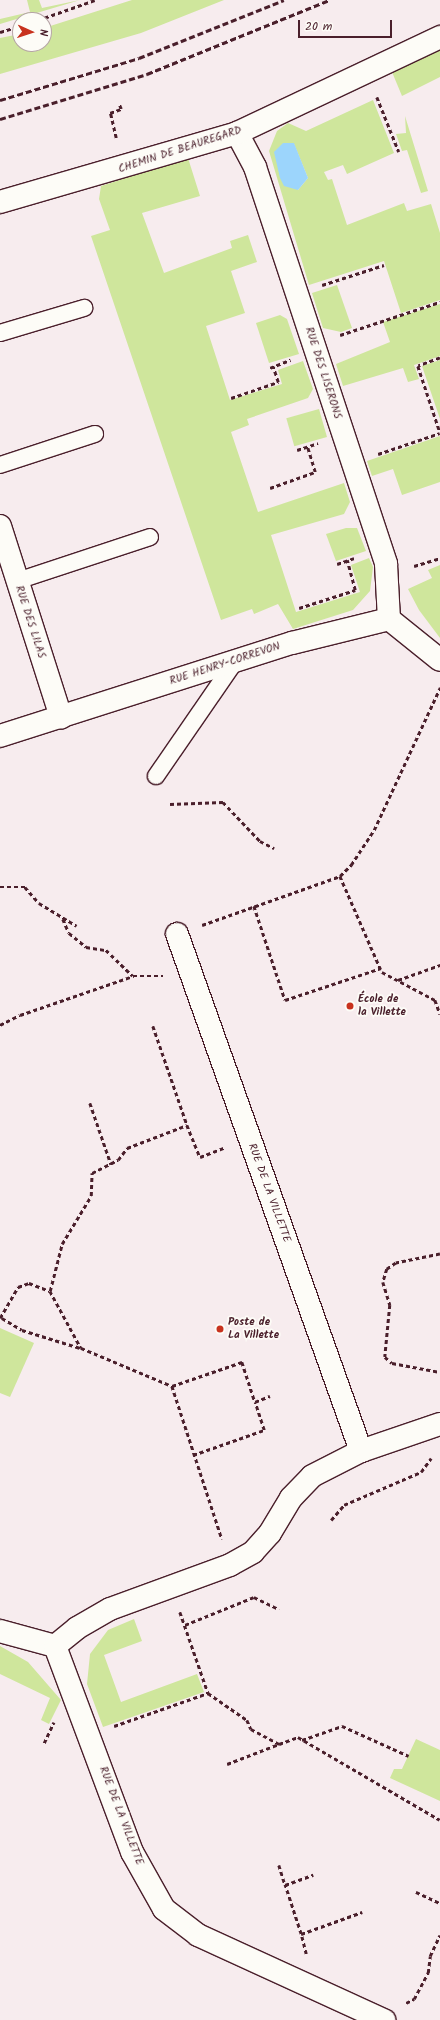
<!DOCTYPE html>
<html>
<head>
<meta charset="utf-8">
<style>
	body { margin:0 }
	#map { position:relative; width:440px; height:2020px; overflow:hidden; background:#f7ecee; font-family:Kalam,sans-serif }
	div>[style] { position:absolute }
	.green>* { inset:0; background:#cfe69c; transform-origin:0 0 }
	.water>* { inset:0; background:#9cd5fc }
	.path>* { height:2.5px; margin-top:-1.25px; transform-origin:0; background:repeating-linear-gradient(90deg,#4a1f2b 0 4px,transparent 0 7px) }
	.roads { filter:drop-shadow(1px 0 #4a1f2b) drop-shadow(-1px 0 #4a1f2b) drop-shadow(0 1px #4a1f2b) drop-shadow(0 -1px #4a1f2b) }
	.service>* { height:16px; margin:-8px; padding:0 8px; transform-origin:8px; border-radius:8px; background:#fdfcf7 }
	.minor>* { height:22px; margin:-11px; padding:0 11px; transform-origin:11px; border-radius:11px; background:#fdfcf7 }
	.rail>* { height:3px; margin-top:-1.5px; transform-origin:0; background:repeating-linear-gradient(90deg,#4a1f2b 0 6px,transparent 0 9px) }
	.dots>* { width:11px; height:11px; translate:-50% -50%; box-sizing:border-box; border:2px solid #fdfcf7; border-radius:50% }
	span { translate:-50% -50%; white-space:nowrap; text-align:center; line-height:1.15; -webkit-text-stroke:3.5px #fdfcf7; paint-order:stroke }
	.street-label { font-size:11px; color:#4a1f2b }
	.poi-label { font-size:11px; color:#4a1f2b; font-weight:700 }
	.left { translate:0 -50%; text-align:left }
	.north { position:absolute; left:12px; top:12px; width:40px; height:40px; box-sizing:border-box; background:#fdfcf7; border:1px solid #b5a4a5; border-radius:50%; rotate:93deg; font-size:11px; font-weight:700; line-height:16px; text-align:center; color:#4a1f2b }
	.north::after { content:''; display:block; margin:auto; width:14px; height:18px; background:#c8321e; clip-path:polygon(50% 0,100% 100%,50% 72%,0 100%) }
	.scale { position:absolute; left:298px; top:20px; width:94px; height:18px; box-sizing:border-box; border:2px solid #4a1f2b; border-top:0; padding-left:5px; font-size:12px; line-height:14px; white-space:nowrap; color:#4a1f2b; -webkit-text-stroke:3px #fdfcf7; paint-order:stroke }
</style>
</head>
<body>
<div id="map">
	<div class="green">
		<div style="clip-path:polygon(27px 0,39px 0,42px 8px,80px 0,0 24px,0 19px,30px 12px)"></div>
		<div style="clip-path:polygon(132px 0,224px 0,141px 33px,0 74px,0 38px,20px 34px,20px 44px,44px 44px,44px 28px)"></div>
		<div style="clip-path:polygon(440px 48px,440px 77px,402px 96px,392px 72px)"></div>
		<div style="clip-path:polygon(evenodd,373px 100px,394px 153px,347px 174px,343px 165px,324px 172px,328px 180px,332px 179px,347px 225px,404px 203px,407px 211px,431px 204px,440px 233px,440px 300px,401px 313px,384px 261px,309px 285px,269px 151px,277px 131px,288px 123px,306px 131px,373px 100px,283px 143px,294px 144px,308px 178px,298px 190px,283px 143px)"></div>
		<div style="clip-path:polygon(405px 116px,428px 191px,421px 193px,407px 150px,402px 151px,396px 134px,406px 133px)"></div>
		<div style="clip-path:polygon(188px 158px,200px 196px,142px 213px,164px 273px,232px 248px,230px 241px,248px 235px,257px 262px,231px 271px,245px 313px,206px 326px,230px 400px,282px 384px,278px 370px,303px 361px,313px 389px,308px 398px,247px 419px,249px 425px,231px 432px,258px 512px,344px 483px,350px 502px,344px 514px,271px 535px,296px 612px,360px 592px,351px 565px,369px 558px,373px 567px,370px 591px,353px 610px,293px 629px,278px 604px,254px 614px,252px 609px,221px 620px,91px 236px,110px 230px,99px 199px,101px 186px)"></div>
		<div style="clip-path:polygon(337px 285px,352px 328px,341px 332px,323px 328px,312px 293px)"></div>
		<div style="clip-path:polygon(440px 304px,440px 356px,414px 365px,419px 379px,408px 382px,403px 368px,343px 386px,336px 364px,390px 342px,383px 322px)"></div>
		<div style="clip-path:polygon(280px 315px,287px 319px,299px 354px,269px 363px,256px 323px)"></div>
		<div style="clip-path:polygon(440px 360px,440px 419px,422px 366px)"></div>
		<div style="left:319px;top:409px;width:29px;height:34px;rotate:74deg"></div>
		<div style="clip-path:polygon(440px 436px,440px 482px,402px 495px,393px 469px,372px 476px,367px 461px)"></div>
		<div style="clip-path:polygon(346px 528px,357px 528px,366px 551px,336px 561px,326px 534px)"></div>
		<div style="clip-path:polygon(440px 565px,440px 638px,419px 610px,408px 589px,432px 578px,428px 570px)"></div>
		<div style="clip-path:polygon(0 1328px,34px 1343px,10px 1397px,0 1393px)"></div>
		<div style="clip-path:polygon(134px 1619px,142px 1641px,104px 1655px,121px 1702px,197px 1674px,204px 1692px,103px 1727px,87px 1684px,90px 1654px,108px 1630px)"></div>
		<div style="clip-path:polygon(0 1646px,28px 1662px,61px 1700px,49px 1724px,41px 1720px,50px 1698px,0 1674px)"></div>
		<div style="clip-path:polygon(416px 1739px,440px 1750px,440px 1801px,390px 1778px,394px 1769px,402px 1769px)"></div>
	</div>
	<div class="water">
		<div style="clip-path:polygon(283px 143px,294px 143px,308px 178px,298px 190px,284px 186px,280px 178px,274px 152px)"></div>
	</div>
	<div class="path">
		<div style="left:38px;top:20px;width:60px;rotate:-19.3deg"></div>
		<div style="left:0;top:32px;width:21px;rotate:-17deg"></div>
		<div style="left:377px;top:97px;width:59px;rotate:68.2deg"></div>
		<div style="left:116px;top:138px;width:26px;rotate:-103deg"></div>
		<div style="left:110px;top:113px;width:12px;rotate:-20deg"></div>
		<div style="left:121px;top:109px;width:5px;rotate:-112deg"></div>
		<div style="left:322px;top:285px;width:65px;rotate:-17.9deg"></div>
		<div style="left:340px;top:335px;width:105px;rotate:-18.3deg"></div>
		<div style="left:440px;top:358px;width:23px;rotate:160deg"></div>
		<div style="left:418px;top:366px;width:70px;rotate:71.6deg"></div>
		<div style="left:270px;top:368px;width:22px;rotate:-22deg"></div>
		<div style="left:231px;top:398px;width:50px;rotate:-18.8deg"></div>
		<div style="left:278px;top:382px;width:16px;rotate:-108deg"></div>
		<div style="left:297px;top:450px;width:22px;rotate:-18deg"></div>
		<div style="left:378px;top:454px;width:65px;rotate:-18.7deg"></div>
		<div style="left:270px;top:488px;width:48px;rotate:-19.6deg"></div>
		<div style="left:315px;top:472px;width:27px;rotate:-107deg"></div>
		<div style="left:337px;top:564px;width:18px;rotate:-19deg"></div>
		<div style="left:414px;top:566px;width:27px;rotate:-17deg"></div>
		<div style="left:299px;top:608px;width:59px;rotate:-17.8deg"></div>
		<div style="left:355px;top:590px;width:31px;rotate:-105deg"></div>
		<div style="left:170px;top:804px;width:53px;rotate:-2.2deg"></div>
		<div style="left:223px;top:802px;width:54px;rotate:46.5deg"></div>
		<div style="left:260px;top:841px;width:16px;rotate:27deg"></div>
		<div style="left:340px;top:876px;width:105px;rotate:66.4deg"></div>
		<div style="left:382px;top:972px;width:60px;rotate:27.8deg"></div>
		<div style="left:435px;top:1000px;width:15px;rotate:70deg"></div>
		<div style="left:0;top:887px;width:25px"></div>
		<div style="left:25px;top:887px;width:21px;rotate:49deg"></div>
		<div style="left:39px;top:903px;width:44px;rotate:31.2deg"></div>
		<div style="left:254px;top:906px;width:99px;rotate:71.7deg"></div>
		<div style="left:285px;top:1000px;width:101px;rotate:-18.4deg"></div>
		<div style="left:63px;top:919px;width:15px;rotate:67deg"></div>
		<div style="left:69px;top:933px;width:22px;rotate:39deg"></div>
		<div style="left:86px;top:947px;width:20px;rotate:9deg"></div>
		<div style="left:106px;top:950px;width:37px;rotate:44deg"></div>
		<div style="left:202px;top:925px;width:146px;rotate:-19.5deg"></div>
		<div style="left:340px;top:876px;width:16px;rotate:-45deg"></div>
		<div style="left:351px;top:865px;width:42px;rotate:-56.7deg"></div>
		<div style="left:374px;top:830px;width:157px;rotate:-65.1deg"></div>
		<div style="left:398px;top:980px;width:45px;rotate:-19.7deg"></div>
		<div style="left:0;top:1025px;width:22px;rotate:-27deg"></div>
		<div style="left:20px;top:1015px;width:120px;rotate:-19deg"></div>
		<div style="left:133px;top:976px;width:30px"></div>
		<div style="left:153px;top:1026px;width:105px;rotate:71deg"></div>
		<div style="left:90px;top:1103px;width:65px;rotate:71deg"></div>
		<div style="left:440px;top:1254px;width:45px;rotate:168.4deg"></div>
		<div style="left:396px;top:1263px;width:11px;rotate:146deg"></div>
		<div style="left:387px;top:1269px;width:14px;rotate:107deg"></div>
		<div style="left:383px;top:1282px;width:24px;rotate:73deg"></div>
		<div style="left:390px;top:1305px;width:52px;rotate:95.5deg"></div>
		<div style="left:385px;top:1357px;width:9px;rotate:41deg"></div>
		<div style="left:392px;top:1363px;width:49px;rotate:10.6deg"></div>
		<div style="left:50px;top:1291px;width:49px;rotate:-75.7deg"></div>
		<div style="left:62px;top:1244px;width:56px;rotate:-58.9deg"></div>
		<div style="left:91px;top:1196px;width:23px;rotate:-88deg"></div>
		<div style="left:92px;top:1173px;width:29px;rotate:-27deg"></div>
		<div style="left:118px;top:1160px;width:15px;rotate:-53deg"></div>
		<div style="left:127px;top:1148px;width:64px;rotate:-21deg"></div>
		<div style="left:187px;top:1125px;width:35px;rotate:68deg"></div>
		<div style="left:200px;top:1157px;width:26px;rotate:-21deg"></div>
		<div style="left:0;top:1318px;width:36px;rotate:-60deg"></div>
		<div style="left:18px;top:1287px;width:12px;rotate:-20deg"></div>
		<div style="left:29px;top:1283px;width:22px;rotate:21deg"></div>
		<div style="left:50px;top:1291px;width:65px;rotate:61.5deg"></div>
		<div style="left:81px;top:1348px;width:99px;rotate:22.7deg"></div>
		<div style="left:172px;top:1386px;width:74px;rotate:-18.9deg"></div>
		<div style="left:242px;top:1362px;width:42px;rotate:72deg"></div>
		<div style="left:255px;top:1402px;width:16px;rotate:-22deg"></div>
		<div style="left:2px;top:1318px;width:23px;rotate:31deg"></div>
		<div style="left:22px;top:1330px;width:61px;rotate:17.2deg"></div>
		<div style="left:172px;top:1386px;width:161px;rotate:71.9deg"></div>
		<div style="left:193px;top:1455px;width:75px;rotate:-19.4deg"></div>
		<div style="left:264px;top:1430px;width:29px;rotate:-108deg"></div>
		<div style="left:331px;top:1520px;width:20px;rotate:-49deg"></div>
		<div style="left:344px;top:1505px;width:84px;rotate:-23.2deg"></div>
		<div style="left:421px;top:1472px;width:17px;rotate:-54deg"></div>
		<div style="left:180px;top:1612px;width:86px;rotate:70.9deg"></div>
		<div style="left:208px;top:1693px;width:47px;rotate:34.7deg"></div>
		<div style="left:247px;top:1720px;width:10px;rotate:66deg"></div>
		<div style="left:251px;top:1729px;width:32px;rotate:28deg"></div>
		<div style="left:279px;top:1744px;width:20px;rotate:-20deg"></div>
		<div style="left:298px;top:1737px;width:164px;rotate:30.3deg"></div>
		<div style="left:185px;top:1625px;width:74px;rotate:-22.1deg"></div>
		<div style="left:254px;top:1597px;width:28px;rotate:26deg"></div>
		<div style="left:114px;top:1726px;width:100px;rotate:-19.3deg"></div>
		<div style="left:302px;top:1740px;width:42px;rotate:-19.3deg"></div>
		<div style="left:342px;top:1726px;width:73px;rotate:24.1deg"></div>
		<div style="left:44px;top:1743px;width:23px;rotate:-65deg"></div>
		<div style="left:227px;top:1764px;width:56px;rotate:-21deg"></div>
		<div style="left:279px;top:1865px;width:21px;rotate:73deg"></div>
		<div style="left:416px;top:1892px;width:26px;rotate:25deg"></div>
		<div style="left:301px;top:1934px;width:52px;rotate:-108.1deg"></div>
		<div style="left:285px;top:1885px;width:30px;rotate:-20deg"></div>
		<div style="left:306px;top:1954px;width:21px;rotate:-104deg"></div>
		<div style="left:301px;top:1934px;width:65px;rotate:-19.8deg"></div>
		<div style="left:406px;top:2003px;width:9px;rotate:-27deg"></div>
		<div style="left:414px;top:1999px;width:30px;rotate:-62deg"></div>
		<div style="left:428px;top:1973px;width:17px;rotate:-83deg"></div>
		<div style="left:430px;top:1956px;width:23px;rotate:-65deg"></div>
	</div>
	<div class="roads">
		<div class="service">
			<div style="left:0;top:333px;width:88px;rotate:-16.6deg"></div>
			<div style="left:0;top:465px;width:100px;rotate:-18.1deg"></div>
			<div style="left:17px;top:581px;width:140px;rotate:-18.3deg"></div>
			<div style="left:156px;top:776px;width:141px;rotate:-55.4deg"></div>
		</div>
		<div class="minor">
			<div style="left:237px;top:133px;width:38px;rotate:62deg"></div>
			<div style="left:255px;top:167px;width:418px;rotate:71.7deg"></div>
			<div style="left:386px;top:564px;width:55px;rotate:86.9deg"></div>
			<div style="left:0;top:202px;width:247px;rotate:-16.2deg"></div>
			<div style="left:237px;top:133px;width:225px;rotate:-25.3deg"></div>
			<div style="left:0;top:526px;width:201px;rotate:72.3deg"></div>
			<div style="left:0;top:736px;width:306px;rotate:-17.7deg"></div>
			<div style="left:292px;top:643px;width:100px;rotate:-13.9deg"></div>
			<div style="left:389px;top:619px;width:65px;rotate:38.8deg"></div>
			<div style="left:177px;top:934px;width:549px;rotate:70.41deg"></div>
			<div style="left:0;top:1631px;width:57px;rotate:15.3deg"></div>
			<div style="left:55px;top:1646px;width:220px;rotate:69.5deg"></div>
			<div style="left:132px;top:1852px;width:65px;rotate:60.7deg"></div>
			<div style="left:164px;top:1909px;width:43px;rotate:37.4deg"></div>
			<div style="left:198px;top:1935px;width:205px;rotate:24.6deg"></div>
			<div style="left:55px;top:1646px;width:28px;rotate:-39deg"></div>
			<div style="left:77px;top:1628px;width:38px;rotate:-30deg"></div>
			<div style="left:110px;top:1609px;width:128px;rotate:-20.1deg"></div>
			<div style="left:230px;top:1565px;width:26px;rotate:-29deg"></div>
			<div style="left:253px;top:1552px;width:25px;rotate:-48deg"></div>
			<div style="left:270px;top:1533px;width:41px;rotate:-59deg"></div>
			<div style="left:291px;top:1498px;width:30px;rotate:-46deg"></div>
			<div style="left:312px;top:1476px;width:55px;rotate:-27deg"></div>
			<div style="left:361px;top:1451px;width:83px;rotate:-18.9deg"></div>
		</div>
	</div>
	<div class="rail">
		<div style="left:0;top:100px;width:145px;rotate:-16.8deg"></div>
		<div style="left:139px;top:58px;width:156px;rotate:-21.8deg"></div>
		<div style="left:0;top:119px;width:154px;rotate:-17deg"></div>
		<div style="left:147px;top:74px;width:196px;rotate:-22.1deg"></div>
	</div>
	<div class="dots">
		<div style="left:350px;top:1006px;background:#c8321e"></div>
		<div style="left:220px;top:1329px;background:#c8321e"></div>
	</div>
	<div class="street-label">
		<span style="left:180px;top:150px;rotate:-18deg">CHEMIN DE BEAUREGARD</span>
		<span style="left:323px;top:373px;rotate:72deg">RUE DES LISERONS</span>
		<span style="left:30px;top:622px;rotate:72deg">RUE DES LILAS</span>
		<span style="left:225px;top:664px;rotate:-18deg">RUE HENRY-CORREVON</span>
		<span style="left:269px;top:1193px;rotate:70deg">RUE DE LA VILLETTE</span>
		<span style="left:121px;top:1816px;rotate:69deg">RUE DE LA VILLETTE</span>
	</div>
	<div class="poi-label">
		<span class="left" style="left:358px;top:1006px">École de<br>la Villette</span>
		<span class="left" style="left:228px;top:1329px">Poste de<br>La Villette</span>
	</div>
	<div class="north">N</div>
	<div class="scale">20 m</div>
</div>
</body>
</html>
